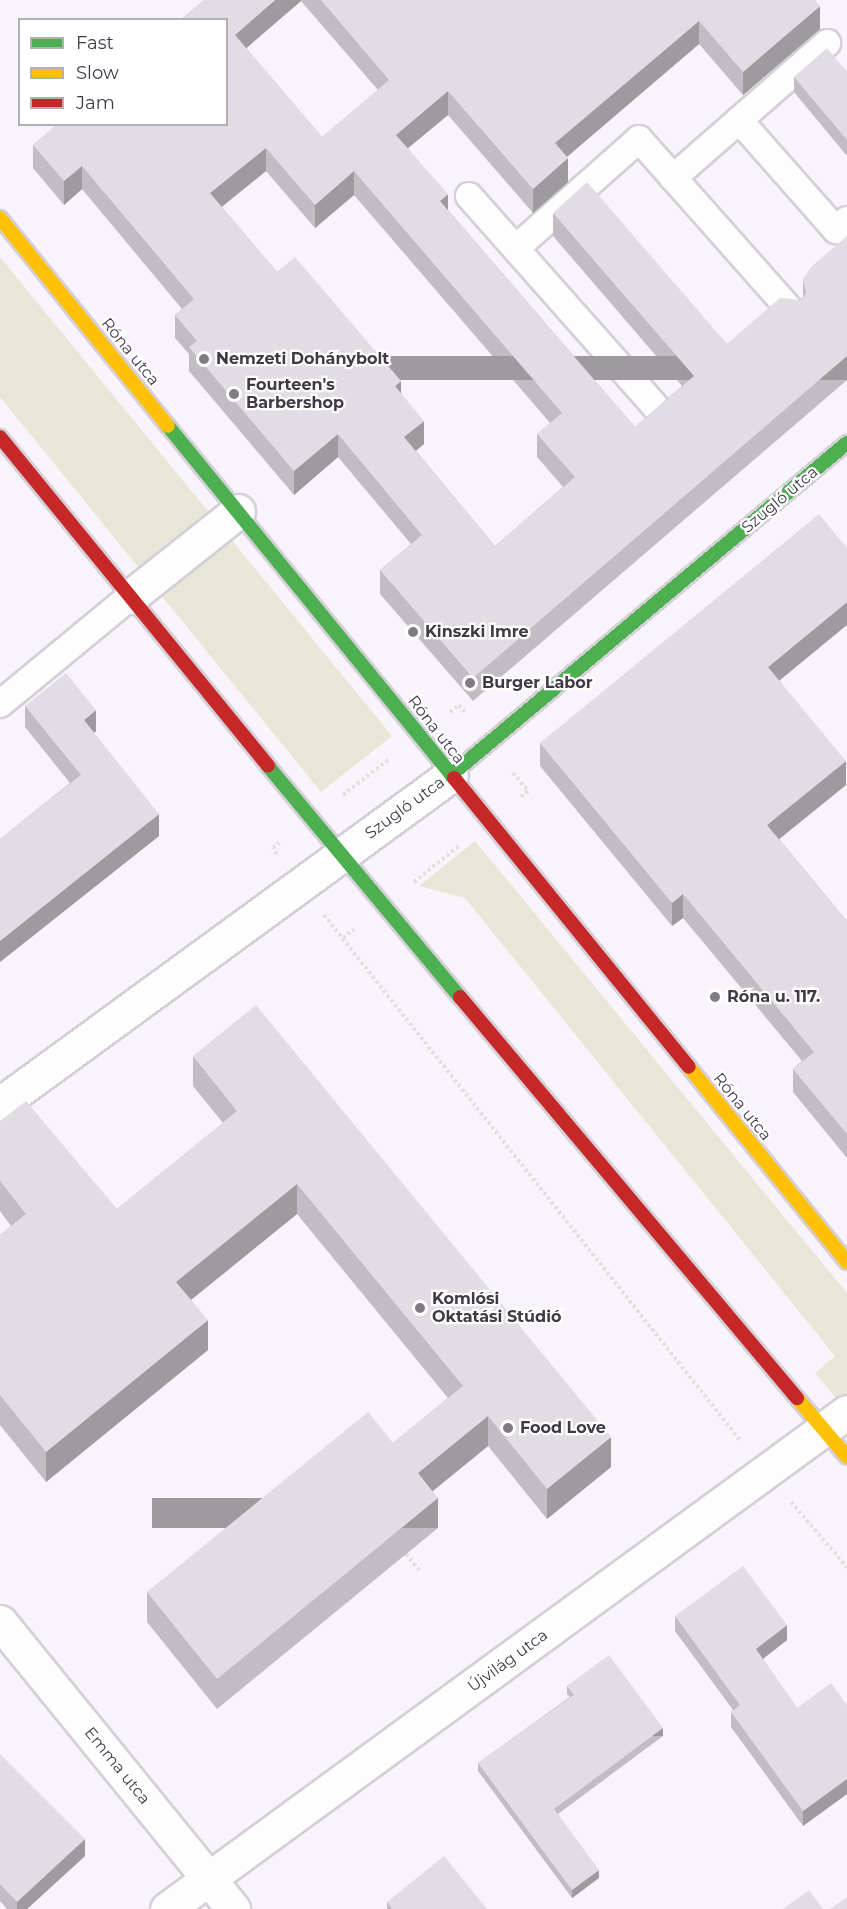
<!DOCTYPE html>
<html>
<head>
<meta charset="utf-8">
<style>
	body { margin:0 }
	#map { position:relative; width:847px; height:1909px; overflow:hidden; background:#f9f4fb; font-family:Montserrat,sans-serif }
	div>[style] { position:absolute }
	.green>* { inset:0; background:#e6e7d6 }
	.path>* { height:4px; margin-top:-2px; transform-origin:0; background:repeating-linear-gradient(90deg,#e0dfe1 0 3px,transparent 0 6px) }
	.roads { filter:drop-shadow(2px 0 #d5cfd8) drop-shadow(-2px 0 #d5cfd8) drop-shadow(0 2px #d5cfd8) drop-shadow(0 -2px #d5cfd8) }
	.lane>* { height:26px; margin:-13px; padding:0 13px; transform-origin:13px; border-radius:13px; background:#fefdfe }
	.street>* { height:33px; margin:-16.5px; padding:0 16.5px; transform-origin:16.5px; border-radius:16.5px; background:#fefdfe }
	.fast>* { height:14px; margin:-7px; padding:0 7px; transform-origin:7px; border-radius:7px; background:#4caf50 }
	.slow>* { height:14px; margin:-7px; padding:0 7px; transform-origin:7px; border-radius:7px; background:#ffc107 }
	.jam>* { height:14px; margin:-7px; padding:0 7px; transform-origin:7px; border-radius:7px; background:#c62828 }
	.wall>* { inset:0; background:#c2bdc5 }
	.shaded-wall>* { inset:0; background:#9e9aa0; transform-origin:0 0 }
	.building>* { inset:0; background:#e2dce5 }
	.dots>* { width:16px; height:16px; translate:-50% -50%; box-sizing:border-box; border:3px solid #fff; border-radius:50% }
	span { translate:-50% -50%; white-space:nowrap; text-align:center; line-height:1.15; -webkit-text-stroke:4.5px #fff; paint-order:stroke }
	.street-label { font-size:16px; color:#423946 }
	.poi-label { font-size:16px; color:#423946; font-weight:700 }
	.left { translate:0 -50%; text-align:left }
	.legend { position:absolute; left:18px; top:18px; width:210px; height:108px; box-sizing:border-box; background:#fff; border:2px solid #b3b0b5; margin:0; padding:8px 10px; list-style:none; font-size:18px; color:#423946 }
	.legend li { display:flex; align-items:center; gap:12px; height:30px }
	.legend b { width:30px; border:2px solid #b3b0b5 }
</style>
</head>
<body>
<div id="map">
	<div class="green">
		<div style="clip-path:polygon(0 257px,392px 736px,321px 792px,0 397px)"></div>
		<div style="clip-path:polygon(475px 841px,847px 1293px,847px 1411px,815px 1373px,835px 1356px,465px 898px,419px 886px)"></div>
	</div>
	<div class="path">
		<div style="left:450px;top:712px;width:11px;rotate:-38deg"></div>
		<div style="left:459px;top:705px;width:11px;rotate:49deg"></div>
		<div style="left:513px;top:773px;width:23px;rotate:50deg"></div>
		<div style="left:528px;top:791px;width:11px;rotate:139deg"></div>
		<div style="left:343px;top:795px;width:58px;rotate:-38deg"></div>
		<div style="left:277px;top:854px;width:7px;rotate:-124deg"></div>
		<div style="left:273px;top:848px;width:8px;rotate:-40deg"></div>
		<div style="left:414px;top:882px;width:59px;rotate:-38.8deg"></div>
		<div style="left:324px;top:915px;width:670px;rotate:51.61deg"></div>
		<div style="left:343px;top:938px;width:14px;rotate:-39deg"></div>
		<div style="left:791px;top:1502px;width:86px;rotate:49.3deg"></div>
		<div style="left:406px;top:1554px;width:21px;rotate:51deg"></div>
	</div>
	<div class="roads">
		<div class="lane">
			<div style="left:739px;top:120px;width:147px;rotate:48.6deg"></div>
			<div style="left:836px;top:230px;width:15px;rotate:-42deg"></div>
			<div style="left:673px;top:178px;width:205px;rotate:-41.2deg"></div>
			<div style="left:469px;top:196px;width:288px;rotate:48.5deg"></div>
			<div style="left:516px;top:248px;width:164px;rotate:-41.5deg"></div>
			<div style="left:639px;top:139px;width:231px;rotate:48.5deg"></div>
			<div style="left:0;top:704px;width:168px;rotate:-39.5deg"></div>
		</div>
		<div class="street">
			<div style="left:130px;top:597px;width:138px;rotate:-38.5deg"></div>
			<div style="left:0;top:1104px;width:558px;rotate:-36.11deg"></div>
			<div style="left:0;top:1622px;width:370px;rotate:50.9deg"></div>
			<div style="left:167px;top:1909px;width:842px;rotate:-36.16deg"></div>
		</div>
		<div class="fast">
			<div style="left:168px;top:426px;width:454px;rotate:50.9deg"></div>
			<div style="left:268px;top:766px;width:300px;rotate:50.3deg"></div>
			<div style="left:451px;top:775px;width:517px;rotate:-39.98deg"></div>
		</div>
		<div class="slow">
			<div style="left:0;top:218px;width:267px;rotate:51.1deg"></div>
			<div style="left:689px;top:1067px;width:251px;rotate:51deg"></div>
			<div style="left:797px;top:1398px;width:77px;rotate:49.7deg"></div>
		</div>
		<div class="jam">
			<div style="left:0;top:437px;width:424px;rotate:50.8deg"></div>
			<div style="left:454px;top:778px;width:372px;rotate:50.9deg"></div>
			<div style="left:460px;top:997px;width:524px;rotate:49.96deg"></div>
		</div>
	</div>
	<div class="wall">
		<div style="clip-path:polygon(evenodd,204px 0,815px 0,820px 29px,743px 95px,699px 44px,567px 157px,568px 182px,533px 213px,448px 115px,408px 148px,448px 210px,635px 427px,682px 386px,553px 236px,553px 213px,727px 344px,801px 300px,803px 297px,803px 279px,847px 236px,847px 380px,473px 701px,380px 594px,380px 570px,411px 544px,338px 457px,294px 495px,189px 371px,189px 354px,175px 338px,175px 315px,182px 309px,82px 189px,64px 205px,33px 168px,33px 145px,204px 0,301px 1px,378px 90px,322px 137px,246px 48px,301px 1px,204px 0,266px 171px,315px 228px,354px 195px,550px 423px,537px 434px,537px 457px,563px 487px,495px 546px,416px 451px,424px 444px,401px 393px,277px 272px,222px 207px,266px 171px)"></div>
		<div style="clip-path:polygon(847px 72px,847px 156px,794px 92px,794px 77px)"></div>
		<div style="clip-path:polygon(780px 681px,846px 785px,779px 839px,847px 921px,847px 1158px,793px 1092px,793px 1069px,802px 1061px,683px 918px,672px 926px,540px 766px,540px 743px)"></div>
		<div style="clip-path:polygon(25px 706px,96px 731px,94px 733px,159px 836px,0 962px,0 839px,70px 783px,25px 727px)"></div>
		<div style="clip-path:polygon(193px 1056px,611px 1467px,547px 1519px,488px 1446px,433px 1491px,438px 1528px,217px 1709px,147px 1622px,147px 1592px,393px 1443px,448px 1398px,297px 1214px,191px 1300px,208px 1350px,46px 1482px,0 1425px,0 1235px,11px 1226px,0 1211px,0 1121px,117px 1209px,223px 1123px,193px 1086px)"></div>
		<div style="clip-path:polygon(675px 1616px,787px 1640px,763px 1659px,797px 1708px,847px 1705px,847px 1794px,803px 1826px,731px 1727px,731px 1712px,733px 1710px,675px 1631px)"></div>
		<div style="clip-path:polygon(567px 1686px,663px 1736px,558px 1814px,599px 1878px,572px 1898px,478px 1771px,478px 1763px,570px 1697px,567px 1694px)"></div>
		<div style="clip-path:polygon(0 1754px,85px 1856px,27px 1909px,7px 1909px,0 1901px)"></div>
		<div style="clip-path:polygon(387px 1902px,487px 1909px,387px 1909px)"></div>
	</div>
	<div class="shaded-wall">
		<div style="clip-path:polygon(275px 0,301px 0,301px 1px,235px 58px,235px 35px)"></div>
		<div style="clip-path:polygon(820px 6px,820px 29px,743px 95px,743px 72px)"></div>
		<div style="clip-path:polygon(699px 21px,699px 44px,555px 167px,555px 143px)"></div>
		<div style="clip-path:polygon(448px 91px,448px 115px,396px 158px,396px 135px)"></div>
		<div style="clip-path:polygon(266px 148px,266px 171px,210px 216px,210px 193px)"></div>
		<div style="clip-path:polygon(568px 158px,568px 182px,533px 213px,533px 189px)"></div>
		<div style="clip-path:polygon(82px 166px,82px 189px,64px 205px,64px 181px)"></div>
		<div style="clip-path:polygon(354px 171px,354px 195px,315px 228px,315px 205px)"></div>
		<div style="clip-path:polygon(448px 194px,448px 218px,440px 201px)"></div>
		<div style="left:847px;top:356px;width:24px;height:494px;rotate:90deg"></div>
		<div style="clip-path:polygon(401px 381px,401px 404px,395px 386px)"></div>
		<div style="clip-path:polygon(424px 421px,424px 444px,404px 460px,404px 437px)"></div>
		<div style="clip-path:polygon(338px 434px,338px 457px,294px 495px,294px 471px)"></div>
		<div style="clip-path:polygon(847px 602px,847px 625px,768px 690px,768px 667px)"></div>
		<div style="clip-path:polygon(96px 710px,96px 731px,84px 741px,84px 720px)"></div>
		<div style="clip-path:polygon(846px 761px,846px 785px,767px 849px,767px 825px)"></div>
		<div style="clip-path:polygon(159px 814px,159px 836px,0 962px,0 941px)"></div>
		<div style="clip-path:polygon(683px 894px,683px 918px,672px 926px,672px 903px)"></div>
		<div style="clip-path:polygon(297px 1184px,297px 1214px,176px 1312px,176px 1282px)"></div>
		<div style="clip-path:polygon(208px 1320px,208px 1350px,46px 1482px,46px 1452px)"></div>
		<div style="clip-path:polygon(488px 1416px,488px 1446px,418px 1503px,418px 1473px)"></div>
		<div style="clip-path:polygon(611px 1437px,611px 1467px,547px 1519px,547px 1489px)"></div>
		<div style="left:438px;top:1498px;width:30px;height:286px;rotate:90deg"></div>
		<div style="clip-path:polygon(787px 1625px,787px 1640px,756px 1664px,756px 1649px)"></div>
		<div style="left:663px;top:1728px;width:8px;height:136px;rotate:90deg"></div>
		<div style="clip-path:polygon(847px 1779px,847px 1794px,803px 1826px,803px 1811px)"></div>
		<div style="clip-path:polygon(85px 1839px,85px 1856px,27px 1909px,17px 1909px,17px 1902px)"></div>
		<div style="clip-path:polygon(599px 1870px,599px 1878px,572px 1898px,572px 1890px)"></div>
	</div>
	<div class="building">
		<div style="clip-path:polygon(evenodd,204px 0,275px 0,235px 35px,322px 137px,389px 80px,321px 0,815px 0,820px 6px,743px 72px,699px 21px,555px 143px,568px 158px,533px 189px,448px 91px,396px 135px,448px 194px,440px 201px,635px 427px,694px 376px,553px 213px,587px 182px,727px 344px,780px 298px,801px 300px,806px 293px,803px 279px,811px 267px,847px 236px,847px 356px,473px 678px,380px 570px,422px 535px,338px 434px,294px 471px,189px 347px,197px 341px,175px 315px,194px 299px,82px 166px,64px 181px,33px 145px,57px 124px,226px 124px,226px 20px,181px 20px,204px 0,266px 148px,315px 205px,354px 171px,562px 413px,537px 434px,575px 477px,495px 546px,404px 437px,424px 421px,395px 386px,401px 381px,295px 257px,277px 272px,210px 193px,266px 148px)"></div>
		<div style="clip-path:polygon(827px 48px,847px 72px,847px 140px,794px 77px)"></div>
		<div style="clip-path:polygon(819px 514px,847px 548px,847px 602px,768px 667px,846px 761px,767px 825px,847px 921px,847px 1134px,793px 1069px,814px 1052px,683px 894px,672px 903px,540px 743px)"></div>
		<div style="clip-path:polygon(66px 673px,96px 710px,84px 720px,159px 814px,0 941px,0 839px,81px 775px,25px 706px)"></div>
		<div style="clip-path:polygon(256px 1005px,611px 1437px,547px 1489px,488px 1416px,418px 1473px,438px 1498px,217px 1679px,147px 1592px,368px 1412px,393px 1443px,463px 1386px,297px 1184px,176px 1282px,208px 1320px,46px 1452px,0 1395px,0 1235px,26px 1214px,0 1181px,0 1121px,26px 1101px,117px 1209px,237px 1111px,193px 1056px)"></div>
		<div style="clip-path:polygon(743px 1566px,787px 1625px,756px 1649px,797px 1708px,831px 1683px,847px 1705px,847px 1779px,803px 1811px,731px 1712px,740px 1705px,675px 1616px)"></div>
		<div style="clip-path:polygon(609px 1655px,663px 1728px,554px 1809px,599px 1870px,572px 1890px,478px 1763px,574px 1695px,567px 1686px)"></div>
		<div style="clip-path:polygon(0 1754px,85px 1839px,17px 1902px,0 1884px)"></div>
		<div style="clip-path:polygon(444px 1856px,487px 1909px,392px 1909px,387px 1902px)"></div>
		<div style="clip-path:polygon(809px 1890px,823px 1909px,783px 1909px)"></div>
		<div style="clip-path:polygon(847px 1897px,847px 1909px,830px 1909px)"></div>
	</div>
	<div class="dots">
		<div style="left:204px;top:359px;background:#827a85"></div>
		<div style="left:234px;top:394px;background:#827a85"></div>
		<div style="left:413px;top:632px;background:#827a85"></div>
		<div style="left:470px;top:683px;background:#827a85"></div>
		<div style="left:715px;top:997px;background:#827a85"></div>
		<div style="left:420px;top:1308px;background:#827a85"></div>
		<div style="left:508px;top:1428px;background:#827a85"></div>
	</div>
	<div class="street-label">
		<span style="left:130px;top:352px;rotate:51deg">Róna utca</span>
		<span style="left:780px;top:500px;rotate:-40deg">Szugló utca</span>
		<span style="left:436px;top:730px;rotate:52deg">Róna utca</span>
		<span style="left:405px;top:808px;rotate:-36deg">Szugló utca</span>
		<span style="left:742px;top:1107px;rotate:51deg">Róna utca</span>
		<span style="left:508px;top:1661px;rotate:-36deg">Újvilág utca</span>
		<span style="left:117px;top:1766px;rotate:51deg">Emma utca</span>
	</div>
	<div class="poi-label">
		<span class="left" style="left:216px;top:359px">Nemzeti Dohánybolt</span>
		<span class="left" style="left:246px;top:394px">Fourteen's<br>Barbershop</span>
		<span class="left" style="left:425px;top:632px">Kinszki Imre</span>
		<span class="left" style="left:482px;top:683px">Burger Labor</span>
		<span class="left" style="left:727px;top:997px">Róna u. 117.</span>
		<span class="left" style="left:432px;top:1308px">Komlósi<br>Oktatási Stúdió</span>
		<span class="left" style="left:520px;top:1428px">Food Love</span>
	</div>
	<ul class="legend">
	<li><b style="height:8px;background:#4caf50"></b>Fast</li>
	<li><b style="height:8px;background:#ffc107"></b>Slow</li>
	<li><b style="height:8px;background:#c62828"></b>Jam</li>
	</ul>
</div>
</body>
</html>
